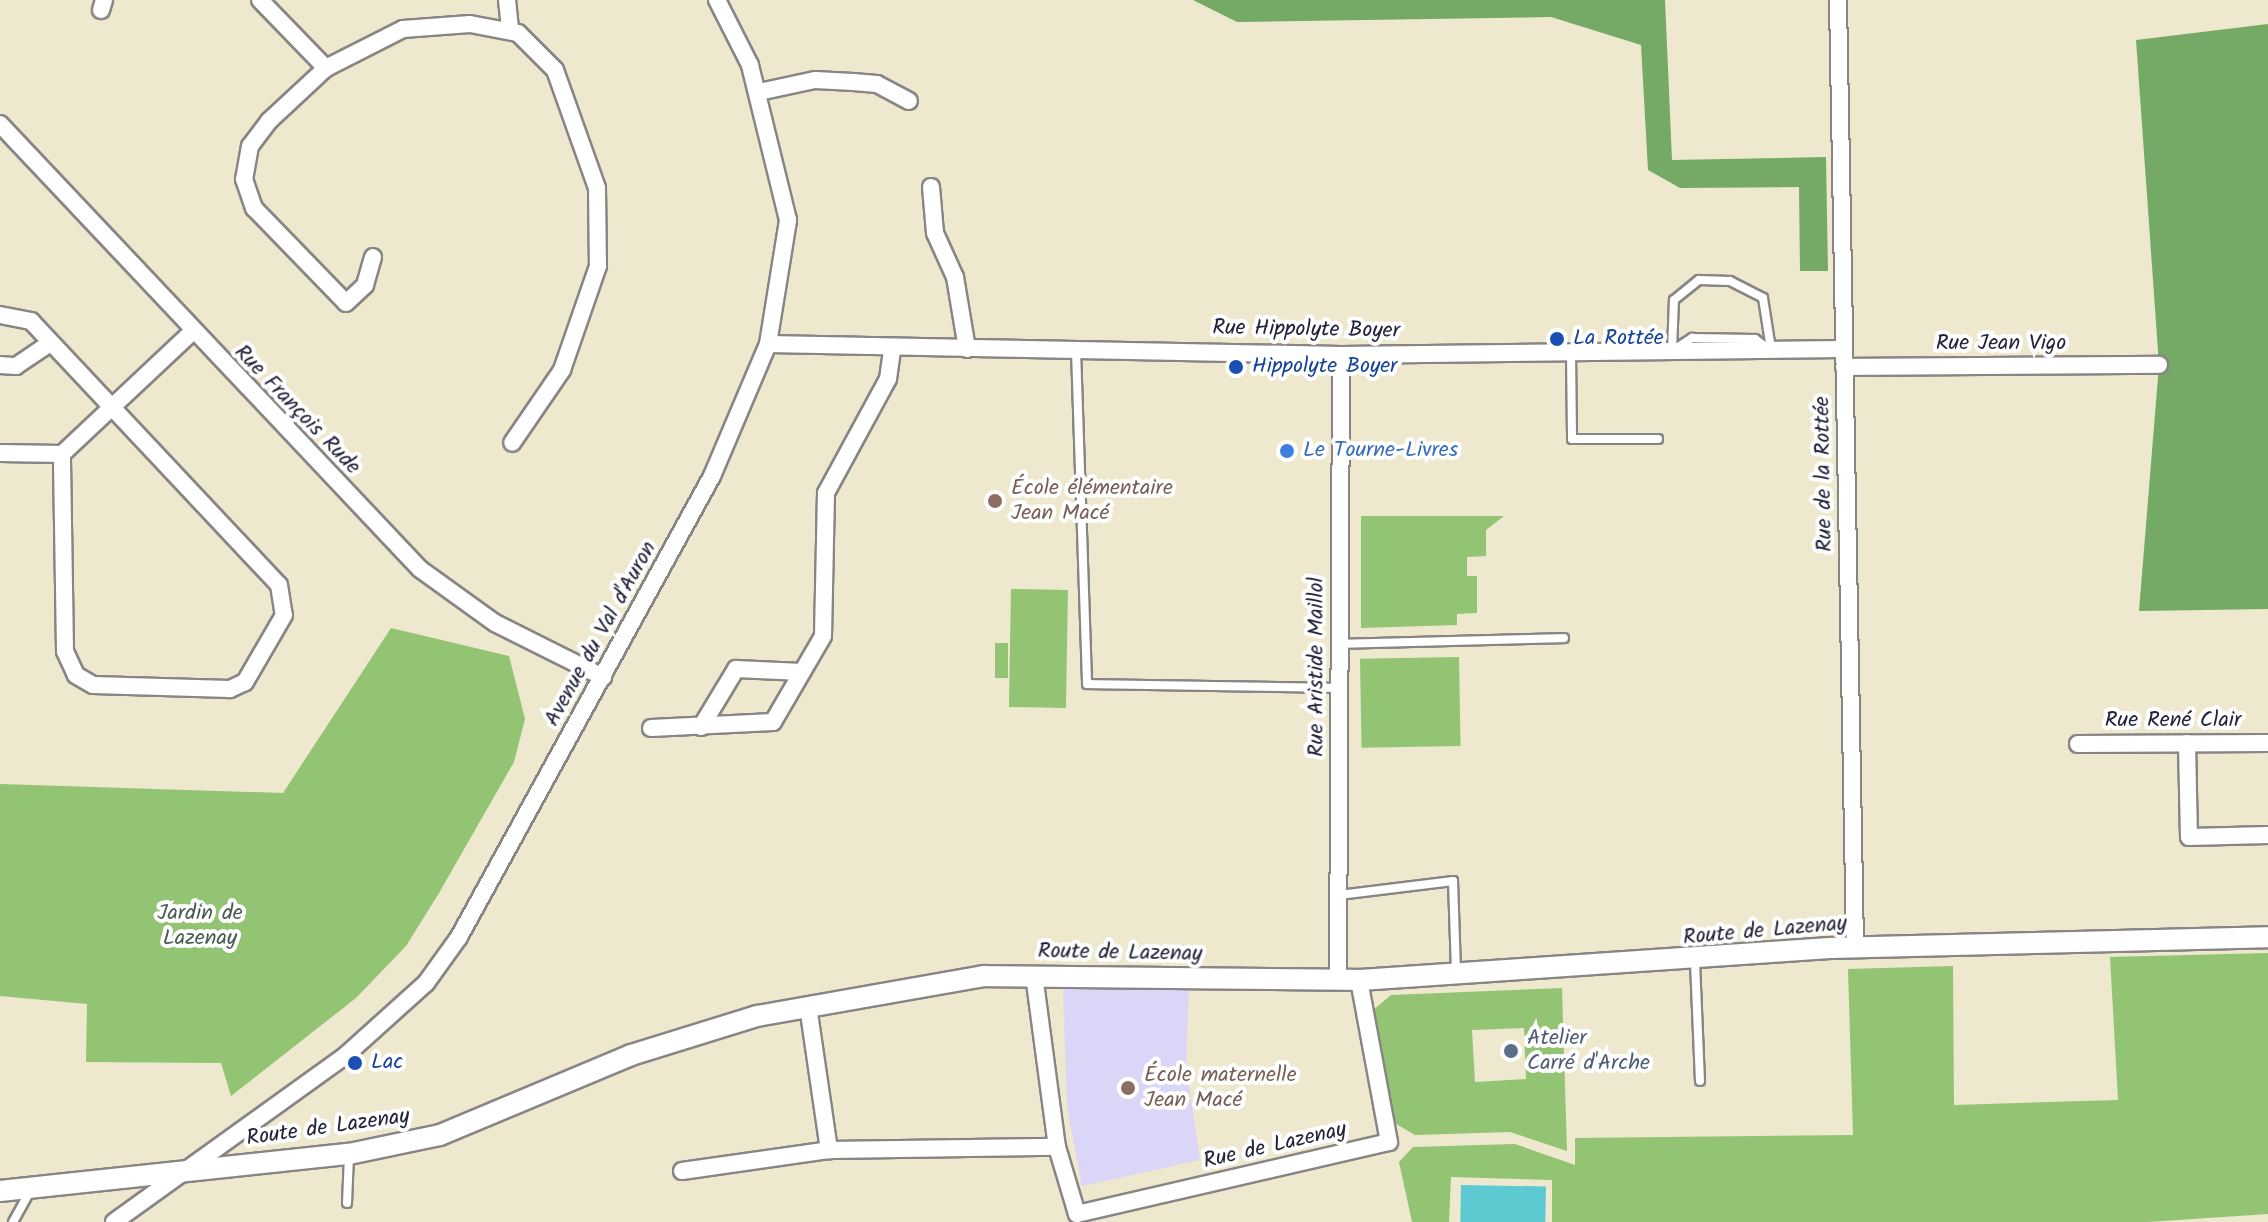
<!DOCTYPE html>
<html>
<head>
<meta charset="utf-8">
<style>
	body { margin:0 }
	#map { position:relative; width:2268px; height:1222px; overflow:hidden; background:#ede8ce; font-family:Kalam,sans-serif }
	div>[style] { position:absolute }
	.built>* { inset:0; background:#dbd6f7 }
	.green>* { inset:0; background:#92c474; transform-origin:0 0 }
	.forest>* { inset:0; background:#75aa66 }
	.water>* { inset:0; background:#5dcad1; transform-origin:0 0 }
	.roads { filter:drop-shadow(2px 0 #888584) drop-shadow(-2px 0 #888584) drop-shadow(0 2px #888584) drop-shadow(0 -2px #888584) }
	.service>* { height:8px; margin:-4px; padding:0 4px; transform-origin:4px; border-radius:4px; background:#fff }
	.minor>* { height:16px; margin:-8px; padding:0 8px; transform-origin:8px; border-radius:8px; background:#fff }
	.tertiary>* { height:20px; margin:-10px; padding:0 10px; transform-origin:10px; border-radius:10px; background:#fff }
	.dots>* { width:22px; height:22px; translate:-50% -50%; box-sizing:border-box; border:4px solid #fff; border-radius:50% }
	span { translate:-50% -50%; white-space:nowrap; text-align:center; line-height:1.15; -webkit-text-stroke:8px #fff; paint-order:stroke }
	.street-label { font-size:22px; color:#22223b }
	.transit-label { font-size:22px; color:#164399 }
	.left { translate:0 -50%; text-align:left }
	.shop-label { font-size:22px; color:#366cbe }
	.education-label { font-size:22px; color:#785e54 }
	.park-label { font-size:22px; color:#495b4f }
	.service-label { font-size:22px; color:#4e5e75 }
</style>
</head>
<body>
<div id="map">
	<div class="built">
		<div style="clip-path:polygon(1063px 986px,1189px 990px,1186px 1066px,1200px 1160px,1082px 1186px,1067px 1107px)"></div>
	</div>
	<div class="green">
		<div style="clip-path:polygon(1361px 516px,1504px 516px,1486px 530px,1486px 556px,1467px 557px,1467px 576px,1477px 576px,1477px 613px,1457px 614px,1457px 625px,1361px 628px)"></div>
		<div style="left:1011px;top:589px;width:57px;height:118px;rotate:1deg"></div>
		<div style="clip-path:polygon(391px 628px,509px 656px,525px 719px,514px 762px,439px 893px,406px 946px,356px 998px,231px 1096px,221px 1063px,86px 1062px,87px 1004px,0 996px,0 784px,283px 793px)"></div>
		<div style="left:995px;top:643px;width:13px;height:35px"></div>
		<div style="left:1459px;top:657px;width:89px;height:99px;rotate:89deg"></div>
		<div style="clip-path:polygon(2268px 953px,2268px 1214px,2147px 1222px,1552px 1222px,1552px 1180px,1451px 1177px,1449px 1222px,1412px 1222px,1399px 1162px,1413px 1147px,1515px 1144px,1575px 1165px,1575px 1138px,1853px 1135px,1848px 969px,1953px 966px,1954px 1105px,2118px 1100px,2110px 957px)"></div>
		<div style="clip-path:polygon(evenodd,1562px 988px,1567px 1151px,1510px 1132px,1415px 1135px,1396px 1124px,1372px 1011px,1391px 995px,1562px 988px,1524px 1028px,1526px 1079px,1475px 1082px,1472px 1030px,1524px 1028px)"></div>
	</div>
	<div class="forest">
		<div style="clip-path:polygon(1193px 0,1665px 0,1672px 160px,1826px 157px,1828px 271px,1800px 271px,1799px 187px,1680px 188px,1648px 170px,1641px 45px,1551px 17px,1237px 22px)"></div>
		<div style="clip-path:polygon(2268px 24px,2268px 609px,2139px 611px,2159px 365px,2136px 40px)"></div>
	</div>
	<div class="water">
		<div style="left:1461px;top:1185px;width:85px;height:37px;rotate:1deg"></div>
	</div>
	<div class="roads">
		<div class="service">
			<div style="left:1678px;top:347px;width:17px;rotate:-33deg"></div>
			<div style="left:1692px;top:338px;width:63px;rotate:0.9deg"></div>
			<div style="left:1755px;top:339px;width:15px;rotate:37deg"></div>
			<div style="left:1076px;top:350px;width:334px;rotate:88.1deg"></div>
			<div style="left:1087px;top:684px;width:252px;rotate:0.9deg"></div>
			<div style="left:1672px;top:351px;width:51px;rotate:-87.8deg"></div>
			<div style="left:1674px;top:300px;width:32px;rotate:-39deg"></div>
			<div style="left:1699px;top:280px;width:31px;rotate:2deg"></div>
			<div style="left:1730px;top:281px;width:37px;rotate:27deg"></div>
			<div style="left:1763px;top:298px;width:52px;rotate:81.1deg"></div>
			<div style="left:1571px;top:353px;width:86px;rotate:89.3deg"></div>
			<div style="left:1572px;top:439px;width:86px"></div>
			<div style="left:1339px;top:644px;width:225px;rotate:-1.5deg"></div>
			<div style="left:1339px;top:895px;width:115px;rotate:-7deg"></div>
			<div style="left:1453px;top:881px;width:91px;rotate:88.1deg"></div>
			<div style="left:1695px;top:962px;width:119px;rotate:87.6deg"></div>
			<div style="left:347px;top:1203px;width:47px;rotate:-87.6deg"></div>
			<div style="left:13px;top:1222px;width:38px;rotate:-61deg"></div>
		</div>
		<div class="minor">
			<div style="left:260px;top:0;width:95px;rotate:45.9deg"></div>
			<div style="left:326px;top:68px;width:86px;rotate:-26.9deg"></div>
			<div style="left:403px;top:29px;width:67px;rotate:-4.3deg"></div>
			<div style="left:470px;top:24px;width:49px;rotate:10.6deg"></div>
			<div style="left:518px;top:33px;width:52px;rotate:45deg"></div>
			<div style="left:555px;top:70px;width:125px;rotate:70.4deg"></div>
			<div style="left:597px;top:188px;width:78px;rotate:89.3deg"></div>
			<div style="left:598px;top:266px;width:110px;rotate:109.1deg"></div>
			<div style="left:562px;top:370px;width:88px;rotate:124.4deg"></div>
			<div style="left:507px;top:0;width:31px;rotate:84deg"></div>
			<div style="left:1838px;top:0;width:947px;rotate:88.97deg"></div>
			<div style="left:101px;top:10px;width:10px;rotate:-73deg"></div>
			<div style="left:326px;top:68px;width:78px;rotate:137.1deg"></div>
			<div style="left:269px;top:121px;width:31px;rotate:127deg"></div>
			<div style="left:250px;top:146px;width:34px;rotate:100deg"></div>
			<div style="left:244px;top:179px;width:31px;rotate:71deg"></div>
			<div style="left:254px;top:208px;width:132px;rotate:45.9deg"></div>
			<div style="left:346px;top:303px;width:26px;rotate:-43deg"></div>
			<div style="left:365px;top:285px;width:29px;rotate:-74deg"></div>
			<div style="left:759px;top:92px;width:57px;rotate:-12.1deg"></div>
			<div style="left:815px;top:80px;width:38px;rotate:3deg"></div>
			<div style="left:853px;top:82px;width:24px;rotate:5deg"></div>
			<div style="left:877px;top:84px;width:36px;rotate:28deg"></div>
			<div style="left:0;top:124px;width:612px;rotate:46.66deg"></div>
			<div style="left:420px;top:569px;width:92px;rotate:35.8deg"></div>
			<div style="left:495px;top:623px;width:121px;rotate:26.6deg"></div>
			<div style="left:931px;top:187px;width:46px;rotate:85deg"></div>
			<div style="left:935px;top:233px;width:48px;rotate:65.6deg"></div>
			<div style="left:955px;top:277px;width:73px;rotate:80.5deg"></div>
			<div style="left:0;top:315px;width:32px;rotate:11deg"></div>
			<div style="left:31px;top:321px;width:362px;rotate:46.8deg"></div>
			<div style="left:279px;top:585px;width:30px;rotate:81deg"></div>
			<div style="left:284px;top:615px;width:78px;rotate:120.2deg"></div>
			<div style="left:245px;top:682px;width:17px;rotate:155deg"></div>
			<div style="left:230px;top:689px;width:137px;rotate:-178.3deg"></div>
			<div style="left:93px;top:685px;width:20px;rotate:-150deg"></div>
			<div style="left:76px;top:675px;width:26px;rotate:-115deg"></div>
			<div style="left:65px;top:651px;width:197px;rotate:-90.9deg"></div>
			<div style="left:768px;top:344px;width:573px;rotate:1.1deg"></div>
			<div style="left:1341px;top:355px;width:502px;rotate:-0.68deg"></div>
			<div style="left:0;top:365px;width:16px;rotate:4deg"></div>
			<div style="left:16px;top:366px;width:41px;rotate:-34.1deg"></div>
			<div style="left:1844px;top:367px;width:315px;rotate:-0.4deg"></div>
			<div style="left:0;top:453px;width:62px;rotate:0.9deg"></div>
			<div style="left:62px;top:454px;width:177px;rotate:-43.2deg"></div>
			<div style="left:701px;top:727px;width:68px;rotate:-58.9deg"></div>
			<div style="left:736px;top:669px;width:66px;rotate:2.6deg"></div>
			<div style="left:651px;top:728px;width:122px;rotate:-2.8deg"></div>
			<div style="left:773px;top:722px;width:99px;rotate:-59.8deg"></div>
			<div style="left:823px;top:636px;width:143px;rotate:-88.8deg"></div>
			<div style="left:826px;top:493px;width:130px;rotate:-61.5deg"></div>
			<div style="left:888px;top:379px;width:29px;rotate:-82deg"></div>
			<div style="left:2187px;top:743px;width:94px;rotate:88.8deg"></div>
			<div style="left:2189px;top:837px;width:79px;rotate:-1.5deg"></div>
			<div style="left:2078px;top:744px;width:190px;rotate:-0.3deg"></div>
			<div style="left:1034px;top:975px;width:174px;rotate:82.4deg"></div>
			<div style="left:1057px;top:1147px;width:70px;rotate:73.4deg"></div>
			<div style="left:1077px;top:1214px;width:320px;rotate:-13deg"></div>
			<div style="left:1389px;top:1142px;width:165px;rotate:-100.5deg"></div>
			<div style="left:1338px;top:980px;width:625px;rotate:-89.72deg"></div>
			<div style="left:808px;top:1006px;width:146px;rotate:81.7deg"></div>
			<div style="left:682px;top:1171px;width:148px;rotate:-8.1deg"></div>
			<div style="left:829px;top:1150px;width:228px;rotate:-0.8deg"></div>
			<div style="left:114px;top:1222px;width:286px;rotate:-35.7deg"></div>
			<div style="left:346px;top:1055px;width:108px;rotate:-42deg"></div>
			<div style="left:426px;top:983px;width:57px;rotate:-54.3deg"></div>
			<div style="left:459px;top:937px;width:526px;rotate:-61.24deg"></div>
			<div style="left:712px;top:476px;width:143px;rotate:-67deg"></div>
			<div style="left:768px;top:344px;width:126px;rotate:-80.8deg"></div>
			<div style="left:788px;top:220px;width:160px;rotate:-103.8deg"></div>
			<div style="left:750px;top:65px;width:73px;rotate:-116.9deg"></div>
		</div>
		<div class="tertiary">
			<div style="left:0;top:1191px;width:351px;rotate:-6.1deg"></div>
			<div style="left:349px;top:1154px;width:93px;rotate:-11.8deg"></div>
			<div style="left:440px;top:1135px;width:207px;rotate:-22.7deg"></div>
			<div style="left:631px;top:1055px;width:132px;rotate:-17.2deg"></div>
			<div style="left:757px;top:1016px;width:230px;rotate:-10deg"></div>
			<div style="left:983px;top:976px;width:376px;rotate:0.6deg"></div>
			<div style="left:1359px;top:980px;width:473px;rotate:-3.9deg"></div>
			<div style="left:1831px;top:948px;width:437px;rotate:-1.4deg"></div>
		</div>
	</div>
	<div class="dots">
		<div style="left:1557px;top:339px;background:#1a4fb4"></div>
		<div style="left:1236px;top:367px;background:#1a4fb4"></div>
		<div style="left:1287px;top:451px;background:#3f7fe0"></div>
		<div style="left:995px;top:501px;background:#8d6e63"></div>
		<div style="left:1511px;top:1051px;background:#5c6f8a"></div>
		<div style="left:355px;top:1063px;background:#1a4fb4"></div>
		<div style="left:1128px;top:1088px;background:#8d6e63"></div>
	</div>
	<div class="street-label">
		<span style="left:1306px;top:330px;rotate:1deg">Rue Hippolyte Boyer</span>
		<span style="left:2001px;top:344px">Rue Jean Vigo</span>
		<span style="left:297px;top:410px;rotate:46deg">Rue François Rude</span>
		<span style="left:1824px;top:474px;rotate:-91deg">Rue de la Rottée</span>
		<span style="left:601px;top:634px;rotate:-61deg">Avenue du Val d'Auron</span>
		<span style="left:1317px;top:667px;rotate:-90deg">Rue Aristide Maillol</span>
		<span style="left:2173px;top:721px">Rue René Clair</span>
		<span style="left:1765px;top:931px;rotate:-5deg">Route de Lazenay</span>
		<span style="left:1120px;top:953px;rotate:1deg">Route de Lazenay</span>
		<span style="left:328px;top:1128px;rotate:-8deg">Route de Lazenay</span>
		<span style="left:1275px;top:1146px;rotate:-13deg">Rue de Lazenay</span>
	</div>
	<div class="transit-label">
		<span class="left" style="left:1573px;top:339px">La Rottée</span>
		<span class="left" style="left:1252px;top:367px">Hippolyte Boyer</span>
		<span class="left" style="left:371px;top:1063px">Lac</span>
	</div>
	<div class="shop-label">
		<span class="left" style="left:1303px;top:451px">Le Tourne-Livres</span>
	</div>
	<div class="education-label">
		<span class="left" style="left:1011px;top:501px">École élémentaire<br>Jean Macé</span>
		<span class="left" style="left:1144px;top:1088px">École maternelle<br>Jean Macé</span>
	</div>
	<div class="park-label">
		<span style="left:200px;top:926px">Jardin de<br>Lazenay</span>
	</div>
	<div class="service-label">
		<span class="left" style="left:1527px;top:1051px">Atelier<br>Carré d'Arche</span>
	</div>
</div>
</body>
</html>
